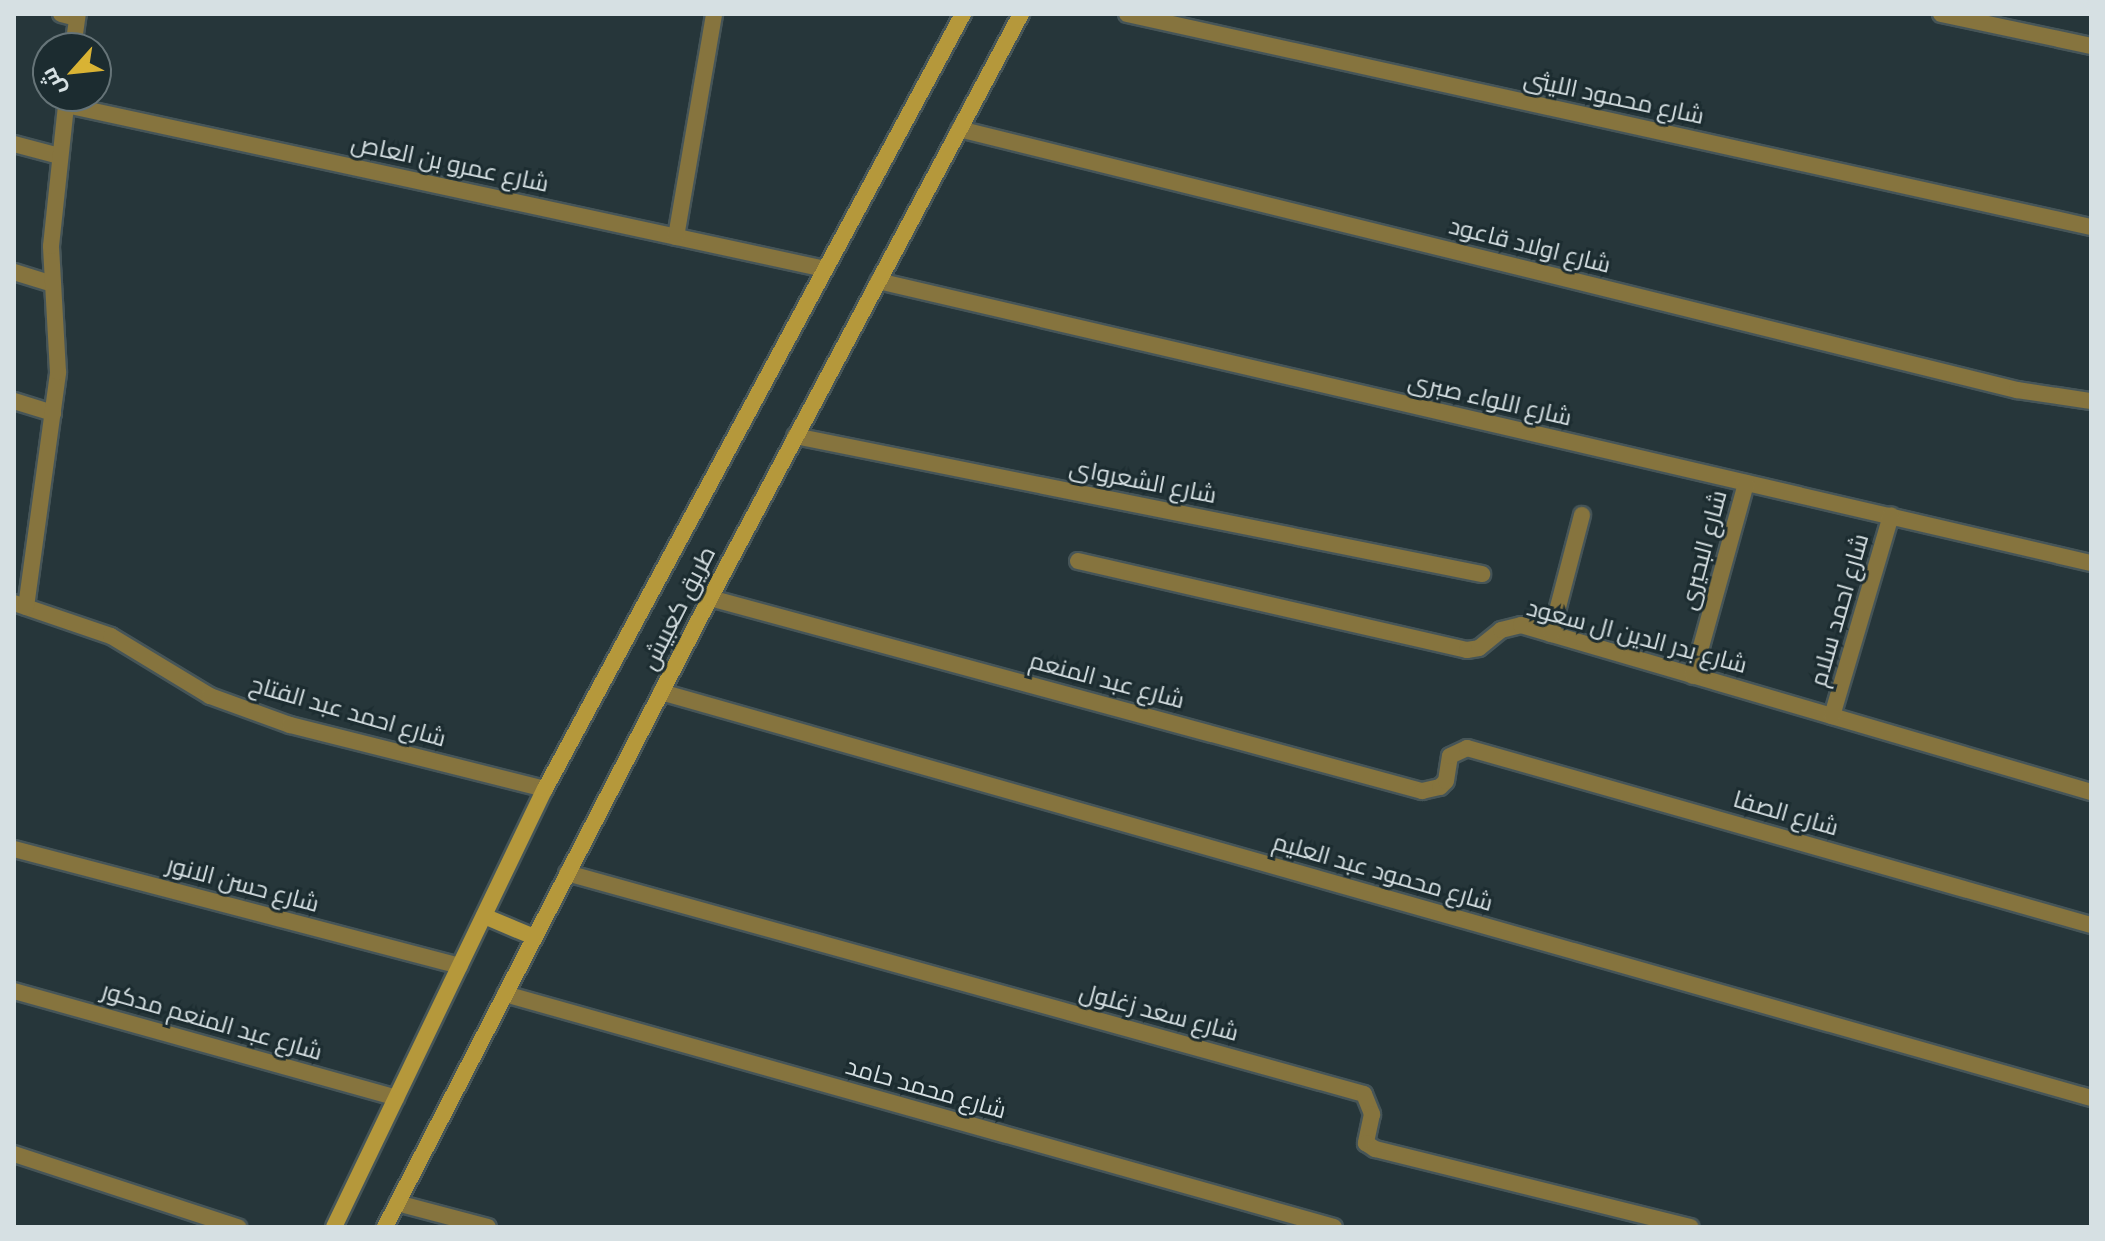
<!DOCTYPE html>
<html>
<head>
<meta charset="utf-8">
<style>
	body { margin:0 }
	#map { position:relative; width:2105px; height:1241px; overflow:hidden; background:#26363a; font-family:"IBM Plex Sans",Cairo,sans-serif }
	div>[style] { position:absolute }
	.roads { filter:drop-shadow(2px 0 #465558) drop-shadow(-2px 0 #465558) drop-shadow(0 2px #465558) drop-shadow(0 -2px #465558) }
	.street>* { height:16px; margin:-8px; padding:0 8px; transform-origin:8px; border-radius:8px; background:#86743e }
	.secondary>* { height:16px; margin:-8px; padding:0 8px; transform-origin:8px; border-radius:8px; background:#b5983b }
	span { translate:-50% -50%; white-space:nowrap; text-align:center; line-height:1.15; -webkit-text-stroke:6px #1c2c30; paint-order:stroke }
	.street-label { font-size:24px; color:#d6e0e3 }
	.frame { position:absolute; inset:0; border:16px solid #d6e0e3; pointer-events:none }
	.north { position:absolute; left:32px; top:32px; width:80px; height:80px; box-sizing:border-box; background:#1c2c30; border:2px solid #667478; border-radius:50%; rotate:243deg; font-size:22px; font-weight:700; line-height:32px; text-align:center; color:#d6e0e3 }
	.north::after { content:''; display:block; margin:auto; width:28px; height:36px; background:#d9b334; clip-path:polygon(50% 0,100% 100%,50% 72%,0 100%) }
</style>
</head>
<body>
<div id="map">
	<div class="roads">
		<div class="street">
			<div style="left:61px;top:14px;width:16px;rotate:14deg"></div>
			<div style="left:1127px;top:14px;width:987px;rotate:12.46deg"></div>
			<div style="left:1941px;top:14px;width:153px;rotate:12deg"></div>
			<div style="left:73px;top:48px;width:34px;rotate:-82deg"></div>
			<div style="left:66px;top:105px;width:777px;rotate:12.19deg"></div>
			<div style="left:959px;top:129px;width:1090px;rotate:13.86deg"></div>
			<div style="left:2017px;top:390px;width:75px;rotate:8.5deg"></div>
			<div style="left:14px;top:144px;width:47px;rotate:14.9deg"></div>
			<div style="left:676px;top:237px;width:226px;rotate:-80.3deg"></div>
			<div style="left:14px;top:272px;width:41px;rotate:17.1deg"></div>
			<div style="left:878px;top:281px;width:1245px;rotate:13.09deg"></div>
			<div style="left:14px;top:401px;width:41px;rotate:17.1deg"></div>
			<div style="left:795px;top:436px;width:701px;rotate:11.36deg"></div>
			<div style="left:1078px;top:561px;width:399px;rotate:12.9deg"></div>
			<div style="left:1467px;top:650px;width:12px;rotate:-9deg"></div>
			<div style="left:1479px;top:648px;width:28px;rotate:-39deg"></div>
			<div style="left:1501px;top:630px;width:21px;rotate:-14deg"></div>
			<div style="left:1521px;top:625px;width:594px;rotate:16.33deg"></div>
			<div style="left:710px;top:598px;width:738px;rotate:15.17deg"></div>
			<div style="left:1422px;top:791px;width:18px;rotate:-13deg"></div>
			<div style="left:1440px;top:787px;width:8px;rotate:-45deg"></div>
			<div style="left:1446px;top:781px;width:25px;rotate:-81deg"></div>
			<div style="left:1450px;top:756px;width:19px;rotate:-25deg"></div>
			<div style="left:1467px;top:748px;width:649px;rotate:15.84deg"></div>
			<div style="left:14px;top:603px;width:102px;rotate:18.8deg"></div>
			<div style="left:111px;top:636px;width:116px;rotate:31.2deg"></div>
			<div style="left:210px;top:696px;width:85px;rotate:19.9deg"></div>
			<div style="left:290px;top:725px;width:263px;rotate:14.1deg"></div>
			<div style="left:26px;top:607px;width:237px;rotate:-82.2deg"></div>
			<div style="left:58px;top:372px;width:126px;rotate:-93.2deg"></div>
			<div style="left:51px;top:246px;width:151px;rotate:-83.9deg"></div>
			<div style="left:1551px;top:634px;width:123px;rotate:-75.4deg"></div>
			<div style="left:1693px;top:676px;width:200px;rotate:-74.6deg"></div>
			<div style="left:661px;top:692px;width:1487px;rotate:15.85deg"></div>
			<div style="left:1832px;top:716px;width:209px;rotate:-73.6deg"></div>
			<div style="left:14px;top:849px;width:461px;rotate:14.7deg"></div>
			<div style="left:567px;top:873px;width:827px;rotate:15.5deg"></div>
			<div style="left:1364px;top:1094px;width:22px;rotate:68deg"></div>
			<div style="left:1372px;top:1114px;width:30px;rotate:102deg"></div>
			<div style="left:1366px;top:1143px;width:11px;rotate:34deg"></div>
			<div style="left:1375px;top:1149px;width:325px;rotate:13.9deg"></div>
			<div style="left:14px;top:991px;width:397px;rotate:15.6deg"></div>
			<div style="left:505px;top:994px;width:861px;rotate:15.7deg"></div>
			<div style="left:14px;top:1154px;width:236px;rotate:18.1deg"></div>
			<div style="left:397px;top:1203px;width:94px;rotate:14.8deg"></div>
		</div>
		<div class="secondary">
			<div style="left:484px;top:916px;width:54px;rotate:22.8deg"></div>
			<div style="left:334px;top:1227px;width:486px;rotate:-64.3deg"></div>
			<div style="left:545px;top:789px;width:881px;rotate:-61.66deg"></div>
			<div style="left:385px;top:1227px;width:708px;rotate:-62.67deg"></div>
			<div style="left:710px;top:598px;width:662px;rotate:-61.96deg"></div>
		</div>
	</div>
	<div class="street-label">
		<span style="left:1614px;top:97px;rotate:12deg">شارع محمود الليثى</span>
		<span style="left:450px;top:163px;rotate:12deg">شارع عمرو بن العاص</span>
		<span style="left:1530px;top:245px;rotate:14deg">شارع اولاد قاعود</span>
		<span style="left:1490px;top:399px;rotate:13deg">شارع اللواء صبرى</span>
		<span style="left:1143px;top:481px;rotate:11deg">شارع الشعرواى</span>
		<span style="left:1703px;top:550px;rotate:-75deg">شارع البحيرى</span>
		<span style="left:678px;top:608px;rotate:-63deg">طريق كعبيش</span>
		<span style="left:1839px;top:610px;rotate:-74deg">شارع احمد سلام</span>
		<span style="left:1637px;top:636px;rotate:15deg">شارع بدر الدين ال سعود</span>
		<span style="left:1107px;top:680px;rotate:15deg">شارع عبد المنعم</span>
		<span style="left:348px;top:711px;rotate:16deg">شارع احمد عبد الفتاح</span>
		<span style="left:1786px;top:813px;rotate:16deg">شارع الصفا</span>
		<span style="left:1383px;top:872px;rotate:16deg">شارع محمود عبد العليم</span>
		<span style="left:243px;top:884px;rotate:15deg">شارع حسن الانور</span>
		<span style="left:1159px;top:1012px;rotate:15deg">شارع سعد زغلول</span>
		<span style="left:212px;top:1021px;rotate:16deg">شارع عبد المنعم مدكور</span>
		<span style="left:926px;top:1088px;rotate:16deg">شارع محمد حامد</span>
	</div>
	<div class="frame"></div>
	<div class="north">ش</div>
</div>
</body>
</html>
